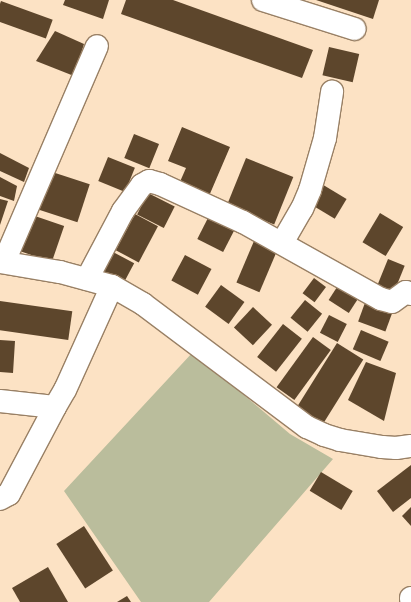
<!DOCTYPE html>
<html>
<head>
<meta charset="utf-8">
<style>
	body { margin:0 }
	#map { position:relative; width:411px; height:602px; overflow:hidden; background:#fce2c4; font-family:Manrope,sans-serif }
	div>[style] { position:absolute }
	.green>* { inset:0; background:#babd9c }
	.building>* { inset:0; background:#5d462c; transform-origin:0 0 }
	.roads { filter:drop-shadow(1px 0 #998065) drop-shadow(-1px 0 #998065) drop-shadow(0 1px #998065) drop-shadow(0 -1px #998065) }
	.street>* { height:22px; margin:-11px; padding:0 11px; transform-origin:11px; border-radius:11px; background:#fff }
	span { translate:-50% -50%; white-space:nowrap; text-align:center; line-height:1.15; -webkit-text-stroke:4px #fff; paint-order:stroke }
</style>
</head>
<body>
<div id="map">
	<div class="green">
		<div style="clip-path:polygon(193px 352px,290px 434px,333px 459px,209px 602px,141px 602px,64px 491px)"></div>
	</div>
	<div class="building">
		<div style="clip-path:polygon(65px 0,109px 0,103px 19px,63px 5px)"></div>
		<div style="clip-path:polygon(126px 0,173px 0,313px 50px,302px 78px,121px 14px)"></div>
		<div style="clip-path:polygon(316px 0,379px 0,373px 19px)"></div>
		<div style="left:1px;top:1px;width:55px;height:20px;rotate:20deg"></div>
		<div style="clip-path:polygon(55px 31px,84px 44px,74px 76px,36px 61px)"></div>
		<div style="left:329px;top:47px;width:31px;height:29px;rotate:13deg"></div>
		<div style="clip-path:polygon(182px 127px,230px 147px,209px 196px,179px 184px,186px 168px,168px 161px)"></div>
		<div style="left:134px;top:134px;width:27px;height:26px;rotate:22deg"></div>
		<div style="clip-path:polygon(0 153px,29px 168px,24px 182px,0 171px)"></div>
		<div style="left:108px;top:157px;width:29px;height:26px;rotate:22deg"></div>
		<div style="left:246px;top:158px;width:51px;height:51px;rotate:22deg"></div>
		<div style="left:46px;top:170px;width:46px;height:40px;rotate:18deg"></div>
		<div style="clip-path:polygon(0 177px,17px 186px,14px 201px,0 196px)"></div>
		<div style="left:320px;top:183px;width:31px;height:23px;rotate:31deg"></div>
		<div style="left:148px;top:193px;width:30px;height:24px;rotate:27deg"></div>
		<div style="clip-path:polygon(0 199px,8px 201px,0 225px)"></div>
		<div style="left:380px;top:213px;width:27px;height:34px;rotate:31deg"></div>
		<div style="left:135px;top:214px;width:26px;height:41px;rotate:28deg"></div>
		<div style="left:210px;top:214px;width:29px;height:28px;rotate:27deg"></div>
		<div style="left:32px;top:215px;width:34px;height:38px;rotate:19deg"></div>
		<div style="left:254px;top:241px;width:25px;height:45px;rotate:23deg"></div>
		<div style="left:113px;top:252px;width:24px;height:23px;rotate:28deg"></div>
		<div style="left:185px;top:255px;width:30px;height:29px;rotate:28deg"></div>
		<div style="left:388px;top:259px;width:18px;height:34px;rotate:22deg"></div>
		<div style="left:314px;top:278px;width:15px;height:19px;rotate:37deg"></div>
		<div style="left:339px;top:284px;width:24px;height:19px;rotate:33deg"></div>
		<div style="left:221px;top:285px;width:29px;height:27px;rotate:36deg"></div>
		<div style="left:305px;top:300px;width:22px;height:23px;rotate:39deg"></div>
		<div style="left:366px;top:300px;width:29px;height:23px;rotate:20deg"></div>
		<div style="left:0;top:301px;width:73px;height:29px;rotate:8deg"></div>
		<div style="left:253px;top:307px;width:26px;height:28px;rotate:43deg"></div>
		<div style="left:329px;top:315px;width:20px;height:20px;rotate:27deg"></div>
		<div style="left:283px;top:324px;width:24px;height:42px;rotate:38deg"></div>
		<div style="left:361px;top:330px;width:30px;height:21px;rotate:23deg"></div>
		<div style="left:313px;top:337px;width:22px;height:62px;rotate:36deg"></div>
		<div style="clip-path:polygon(0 340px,15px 341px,13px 373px,0 372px)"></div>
		<div style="left:337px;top:343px;width:31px;height:77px;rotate:32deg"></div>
		<div style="clip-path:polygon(366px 362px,396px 373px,384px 421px,348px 400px)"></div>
		<div style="clip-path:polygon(411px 465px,411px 498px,393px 512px,377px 491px)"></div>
		<div style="left:321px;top:472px;width:37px;height:22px;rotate:31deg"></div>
		<div style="clip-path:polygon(411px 507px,411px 526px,402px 516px)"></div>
		<div style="left:84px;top:526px;width:53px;height:33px;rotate:57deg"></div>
		<div style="clip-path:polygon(48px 567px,68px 602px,20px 602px,12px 588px)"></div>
		<div style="clip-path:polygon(127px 596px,131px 602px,117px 602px)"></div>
	</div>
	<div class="roads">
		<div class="street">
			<div style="left:263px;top:0;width:96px;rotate:17.5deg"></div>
			<div style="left:282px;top:243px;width:39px;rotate:-60deg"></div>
			<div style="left:302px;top:209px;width:21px;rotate:-67deg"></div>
			<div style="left:310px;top:190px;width:54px;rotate:-73.9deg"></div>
			<div style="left:325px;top:138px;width:47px;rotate:-81.3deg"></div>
			<div style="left:0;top:262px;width:61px;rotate:9.5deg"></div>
			<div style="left:60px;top:272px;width:54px;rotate:15.1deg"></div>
			<div style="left:112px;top:286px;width:36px;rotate:30deg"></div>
			<div style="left:143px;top:304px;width:205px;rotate:36.9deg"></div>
			<div style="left:307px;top:427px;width:19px;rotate:25deg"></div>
			<div style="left:324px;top:435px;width:17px;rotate:17deg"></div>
			<div style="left:340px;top:440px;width:43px;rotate:9.5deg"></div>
			<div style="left:382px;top:447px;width:14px;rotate:4deg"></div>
			<div style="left:396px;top:448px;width:15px;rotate:-8deg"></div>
			<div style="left:4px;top:262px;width:235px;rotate:-66.7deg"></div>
			<div style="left:87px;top:279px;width:77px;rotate:-62.1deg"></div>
			<div style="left:123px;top:211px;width:32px;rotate:-54deg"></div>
			<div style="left:142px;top:185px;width:8px;rotate:-30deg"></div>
			<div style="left:149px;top:181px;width:11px;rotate:15deg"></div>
			<div style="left:160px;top:184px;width:91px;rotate:24.6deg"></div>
			<div style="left:243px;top:222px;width:158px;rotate:29.2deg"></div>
			<div style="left:381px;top:299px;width:11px;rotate:15deg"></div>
			<div style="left:392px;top:302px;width:17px;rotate:-36deg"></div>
			<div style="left:406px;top:292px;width:5px;rotate:22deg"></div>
			<div style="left:0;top:401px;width:55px;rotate:6.2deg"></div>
			<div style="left:55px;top:407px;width:20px;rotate:-60deg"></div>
			<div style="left:65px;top:390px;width:114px;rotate:-65.7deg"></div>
			<div style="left:0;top:499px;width:10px;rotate:-29deg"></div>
			<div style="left:9px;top:494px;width:98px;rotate:-62.1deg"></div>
			<div style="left:411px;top:599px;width:1px;rotate:-90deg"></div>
		</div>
	</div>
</div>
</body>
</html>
